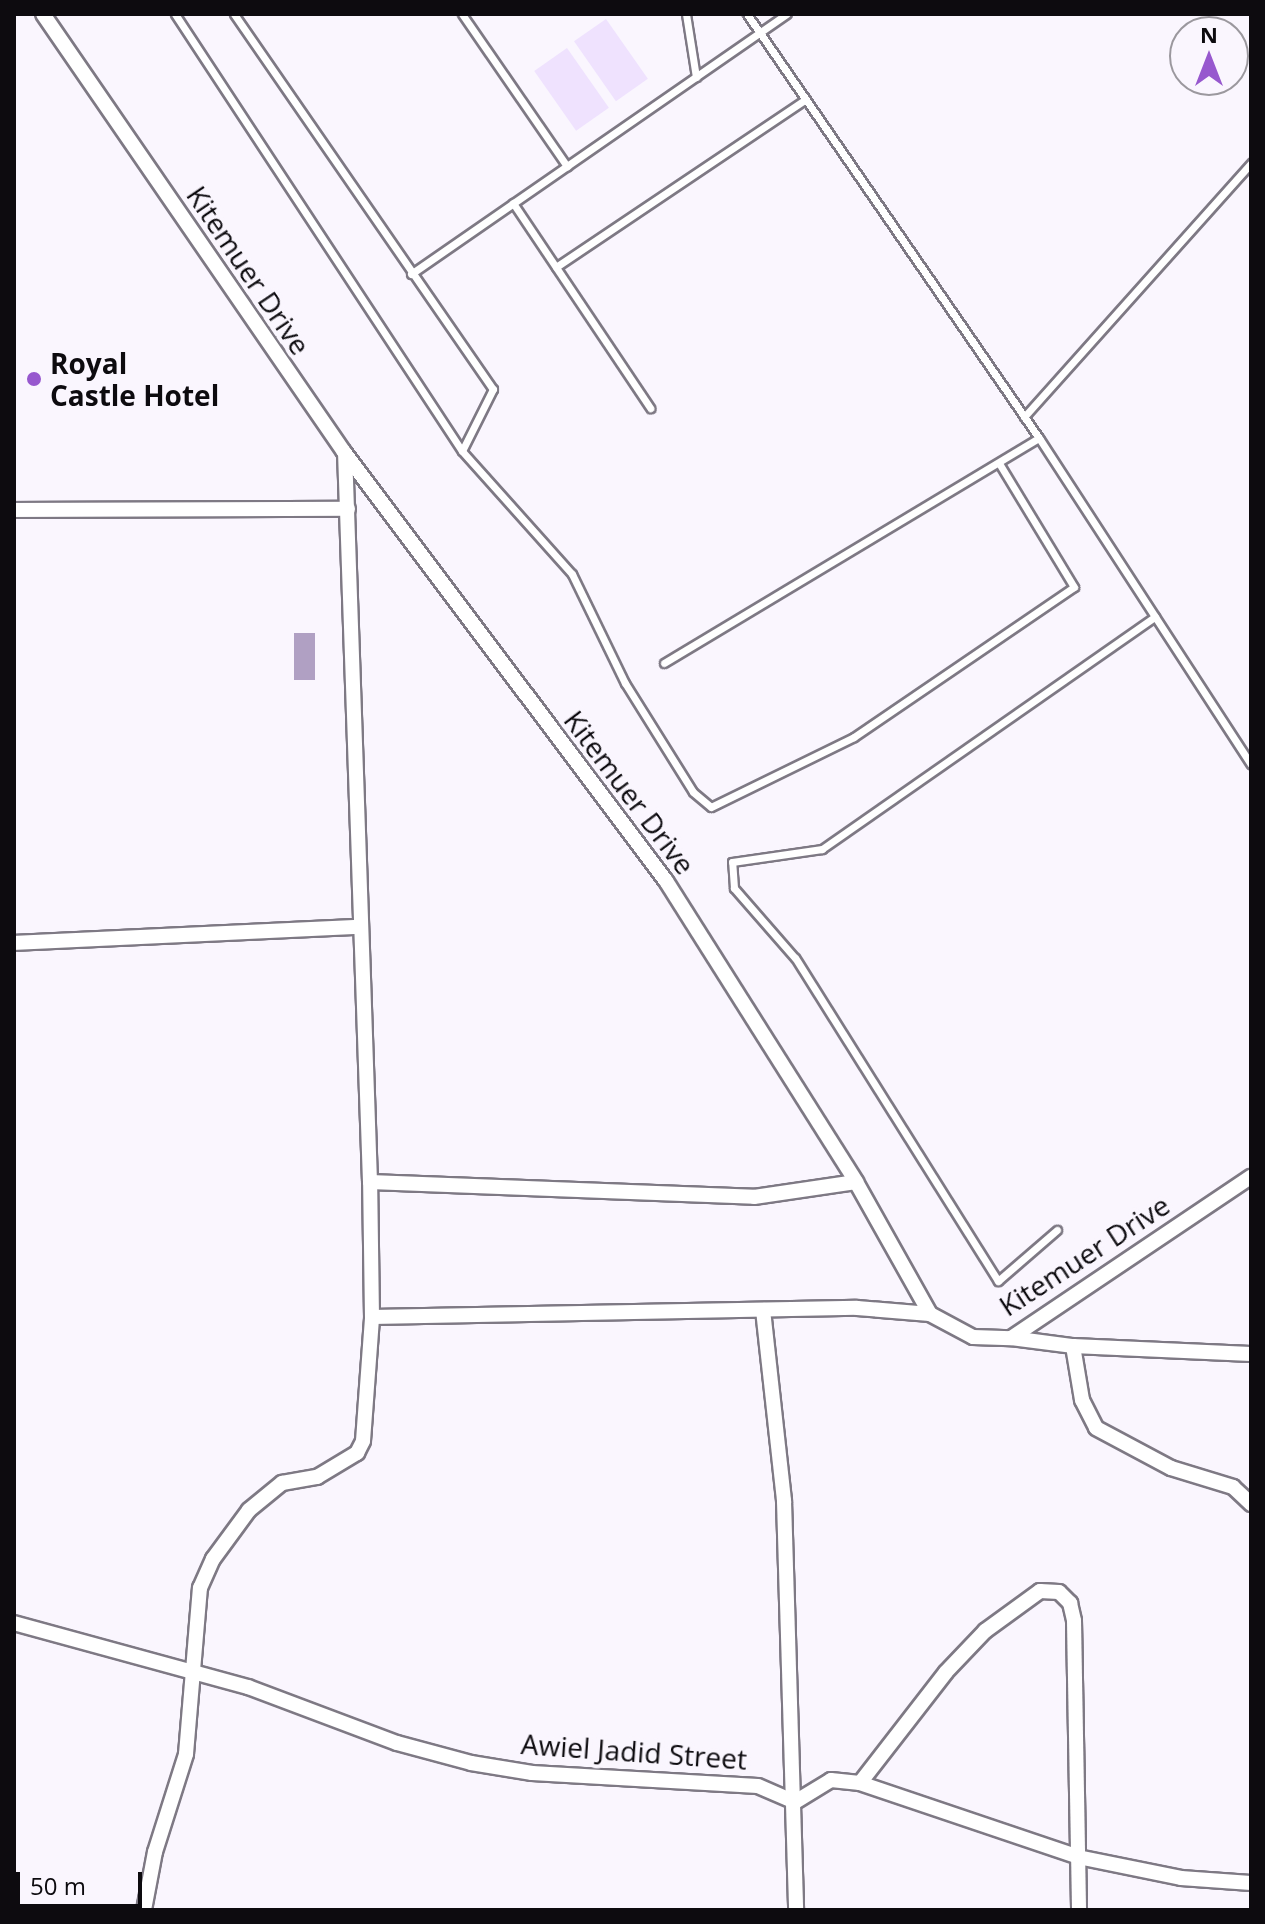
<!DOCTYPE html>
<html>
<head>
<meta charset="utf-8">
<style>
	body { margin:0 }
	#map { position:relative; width:1265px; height:1924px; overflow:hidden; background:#faf6fe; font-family:"Open Sans",sans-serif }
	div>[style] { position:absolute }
	.green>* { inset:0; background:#efe2fe; transform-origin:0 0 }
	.water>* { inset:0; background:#b0a0c3; transform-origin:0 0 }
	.roads { filter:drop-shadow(2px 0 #7e7984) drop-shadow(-2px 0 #7e7984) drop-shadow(0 2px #7e7984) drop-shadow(0 -2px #7e7984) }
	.lane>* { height:7px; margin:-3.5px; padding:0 3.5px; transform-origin:3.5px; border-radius:3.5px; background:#fff }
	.street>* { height:14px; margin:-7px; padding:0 7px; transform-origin:7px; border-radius:7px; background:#fff }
	.dots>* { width:22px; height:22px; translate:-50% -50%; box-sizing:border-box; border:4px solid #faf6fe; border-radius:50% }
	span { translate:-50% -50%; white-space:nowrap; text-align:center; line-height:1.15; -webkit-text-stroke:8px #faf6fe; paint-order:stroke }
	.street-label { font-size:28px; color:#0d0b0f }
	.poi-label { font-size:28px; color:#0d0b0f; font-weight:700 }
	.left { translate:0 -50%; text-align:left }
	.frame { position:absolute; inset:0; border:16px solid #0d0b0f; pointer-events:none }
	.north { position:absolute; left:1169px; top:16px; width:80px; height:80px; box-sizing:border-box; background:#faf6fe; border:2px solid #9b989e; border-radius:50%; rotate:0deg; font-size:22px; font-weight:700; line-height:32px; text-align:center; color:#0d0b0f }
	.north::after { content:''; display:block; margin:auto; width:28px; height:36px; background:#9758ce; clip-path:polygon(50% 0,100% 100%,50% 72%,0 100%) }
	.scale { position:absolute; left:16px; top:1872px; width:126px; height:36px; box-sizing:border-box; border:4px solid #0d0b0f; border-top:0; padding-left:10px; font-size:24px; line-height:28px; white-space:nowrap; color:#0d0b0f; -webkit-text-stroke:6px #faf6fe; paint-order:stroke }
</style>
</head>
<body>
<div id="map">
	<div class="green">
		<div style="left:606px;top:19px;width:73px;height:39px;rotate:55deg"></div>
		<div style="left:567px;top:48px;width:73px;height:40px;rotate:55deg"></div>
	</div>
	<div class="water">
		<div style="left:294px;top:633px;width:21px;height:47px"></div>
	</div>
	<div class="roads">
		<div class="lane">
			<div style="left:175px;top:14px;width:523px;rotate:56.71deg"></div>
			<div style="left:462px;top:451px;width:165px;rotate:48.2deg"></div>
			<div style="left:572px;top:574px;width:121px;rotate:64.1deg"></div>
			<div style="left:625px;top:683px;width:128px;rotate:58deg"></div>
			<div style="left:693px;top:792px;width:23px;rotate:40deg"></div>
			<div style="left:711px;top:807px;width:159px;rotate:-26.1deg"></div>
			<div style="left:854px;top:737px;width:266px;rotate:-34.3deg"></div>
			<div style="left:1074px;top:587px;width:145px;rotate:-121.2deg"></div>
			<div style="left:234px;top:14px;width:456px;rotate:55.4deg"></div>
			<div style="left:493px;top:389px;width:69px;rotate:116.6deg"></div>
			<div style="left:462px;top:14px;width:185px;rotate:55.4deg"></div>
			<div style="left:686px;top:14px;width:64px;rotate:81deg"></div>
			<div style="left:747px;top:14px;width:515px;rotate:55.45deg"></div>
			<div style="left:1039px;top:438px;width:389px;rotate:57deg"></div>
			<div style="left:513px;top:203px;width:247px;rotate:56.2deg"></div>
			<div style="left:556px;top:267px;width:301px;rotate:-33.9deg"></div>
			<div style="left:411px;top:274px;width:457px;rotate:-34.7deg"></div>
			<div style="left:1024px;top:417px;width:341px;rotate:-48.2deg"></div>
			<div style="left:664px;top:663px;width:437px;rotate:-31deg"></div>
			<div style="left:1057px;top:1230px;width:78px;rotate:139.2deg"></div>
			<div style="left:998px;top:1281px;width:381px;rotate:-122.1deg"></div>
			<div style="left:795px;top:958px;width:93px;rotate:-131.1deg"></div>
			<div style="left:734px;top:888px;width:26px;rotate:-94deg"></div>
			<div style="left:732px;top:862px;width:91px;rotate:-8.2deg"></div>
			<div style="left:822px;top:849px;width:406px;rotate:-34.9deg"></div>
		</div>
		<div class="street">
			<div style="left:43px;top:14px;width:531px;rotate:55.5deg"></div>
			<div style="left:344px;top:452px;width:536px;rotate:53.11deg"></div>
			<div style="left:666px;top:881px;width:356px;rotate:57.7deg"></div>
			<div style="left:856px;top:1182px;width:151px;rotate:60.7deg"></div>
			<div style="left:930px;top:1314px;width:49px;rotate:28.1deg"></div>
			<div style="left:973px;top:1337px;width:38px;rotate:2deg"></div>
			<div style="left:1011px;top:1338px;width:289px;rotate:-33.9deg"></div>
			<div style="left:14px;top:510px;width:334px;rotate:-0.2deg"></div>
			<div style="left:14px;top:943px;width:344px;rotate:-2.7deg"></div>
			<div style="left:370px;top:1182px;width:384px;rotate:2.2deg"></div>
			<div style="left:754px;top:1197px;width:103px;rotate:-8.4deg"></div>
			<div style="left:763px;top:1310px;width:192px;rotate:83.7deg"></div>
			<div style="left:784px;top:1501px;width:409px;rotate:88.3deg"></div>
			<div style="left:372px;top:1317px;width:485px;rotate:-1.1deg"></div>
			<div style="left:857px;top:1308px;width:73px;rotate:4.7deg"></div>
			<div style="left:1011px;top:1338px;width:63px;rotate:7.4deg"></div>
			<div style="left:1073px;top:1346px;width:178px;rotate:2.6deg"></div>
			<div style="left:1073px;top:1346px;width:55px;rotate:80.5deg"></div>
			<div style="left:1082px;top:1400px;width:31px;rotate:63deg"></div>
			<div style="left:1096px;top:1428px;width:85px;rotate:28.1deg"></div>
			<div style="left:1171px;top:1468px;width:65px;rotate:17deg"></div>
			<div style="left:1233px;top:1487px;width:25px;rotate:43deg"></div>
			<div style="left:14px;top:1623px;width:243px;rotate:15.3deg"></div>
			<div style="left:248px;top:1687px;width:159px;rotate:20.6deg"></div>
			<div style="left:397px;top:1743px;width:77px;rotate:15.1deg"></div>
			<div style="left:471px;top:1763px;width:62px;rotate:9.3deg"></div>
			<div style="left:532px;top:1773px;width:226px;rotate:3.3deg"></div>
			<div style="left:758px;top:1786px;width:40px;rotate:23.4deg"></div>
			<div style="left:860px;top:1783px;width:140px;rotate:-52.2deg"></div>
			<div style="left:946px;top:1672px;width:57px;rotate:-46.4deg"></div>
			<div style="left:985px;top:1631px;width:68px;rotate:-36deg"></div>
			<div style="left:1040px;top:1591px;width:19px;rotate:3deg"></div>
			<div style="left:1059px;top:1592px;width:16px;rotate:45deg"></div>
			<div style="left:1070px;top:1603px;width:18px;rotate:77deg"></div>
			<div style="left:1074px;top:1621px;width:289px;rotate:89deg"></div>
			<div style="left:795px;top:1802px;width:42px;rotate:-31.4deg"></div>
			<div style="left:831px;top:1780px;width:29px;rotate:6deg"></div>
			<div style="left:860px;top:1783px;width:230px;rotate:18.7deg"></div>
			<div style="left:1078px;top:1857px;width:105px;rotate:11.5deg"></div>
			<div style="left:1181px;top:1878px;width:70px;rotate:4.1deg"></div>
			<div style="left:144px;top:1910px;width:59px;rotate:-79.3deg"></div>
			<div style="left:155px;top:1852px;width:103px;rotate:-72.4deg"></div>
			<div style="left:186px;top:1754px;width:167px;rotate:-85.2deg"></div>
			<div style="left:200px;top:1588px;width:32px;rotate:-66deg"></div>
			<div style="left:213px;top:1559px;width:61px;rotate:-53.7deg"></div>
			<div style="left:249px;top:1510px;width:43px;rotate:-39.3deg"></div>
			<div style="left:282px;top:1483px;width:36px;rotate:-10deg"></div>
			<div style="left:317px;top:1477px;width:47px;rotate:-31deg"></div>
			<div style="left:357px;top:1453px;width:13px;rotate:-63deg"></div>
			<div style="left:363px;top:1441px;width:124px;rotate:-85.8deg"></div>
			<div style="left:372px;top:1317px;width:135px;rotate:-90.8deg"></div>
			<div style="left:370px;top:1182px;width:729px;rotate:-91.96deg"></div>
		</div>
	</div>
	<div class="dots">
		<div style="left:34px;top:379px;background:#9758ce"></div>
	</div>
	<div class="street-label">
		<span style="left:249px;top:270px;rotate:56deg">Kitemuer Drive</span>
		<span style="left:630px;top:792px;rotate:53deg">Kitemuer Drive</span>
		<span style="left:1084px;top:1255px;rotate:-33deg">Kitemuer Drive</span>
		<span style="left:634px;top:1751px;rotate:4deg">Awiel Jadid Street</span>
	</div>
	<div class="poi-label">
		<span class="left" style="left:50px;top:379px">Royal<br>Castle Hotel</span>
	</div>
	<div class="frame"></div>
	<div class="north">N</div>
	<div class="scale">50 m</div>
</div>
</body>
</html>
